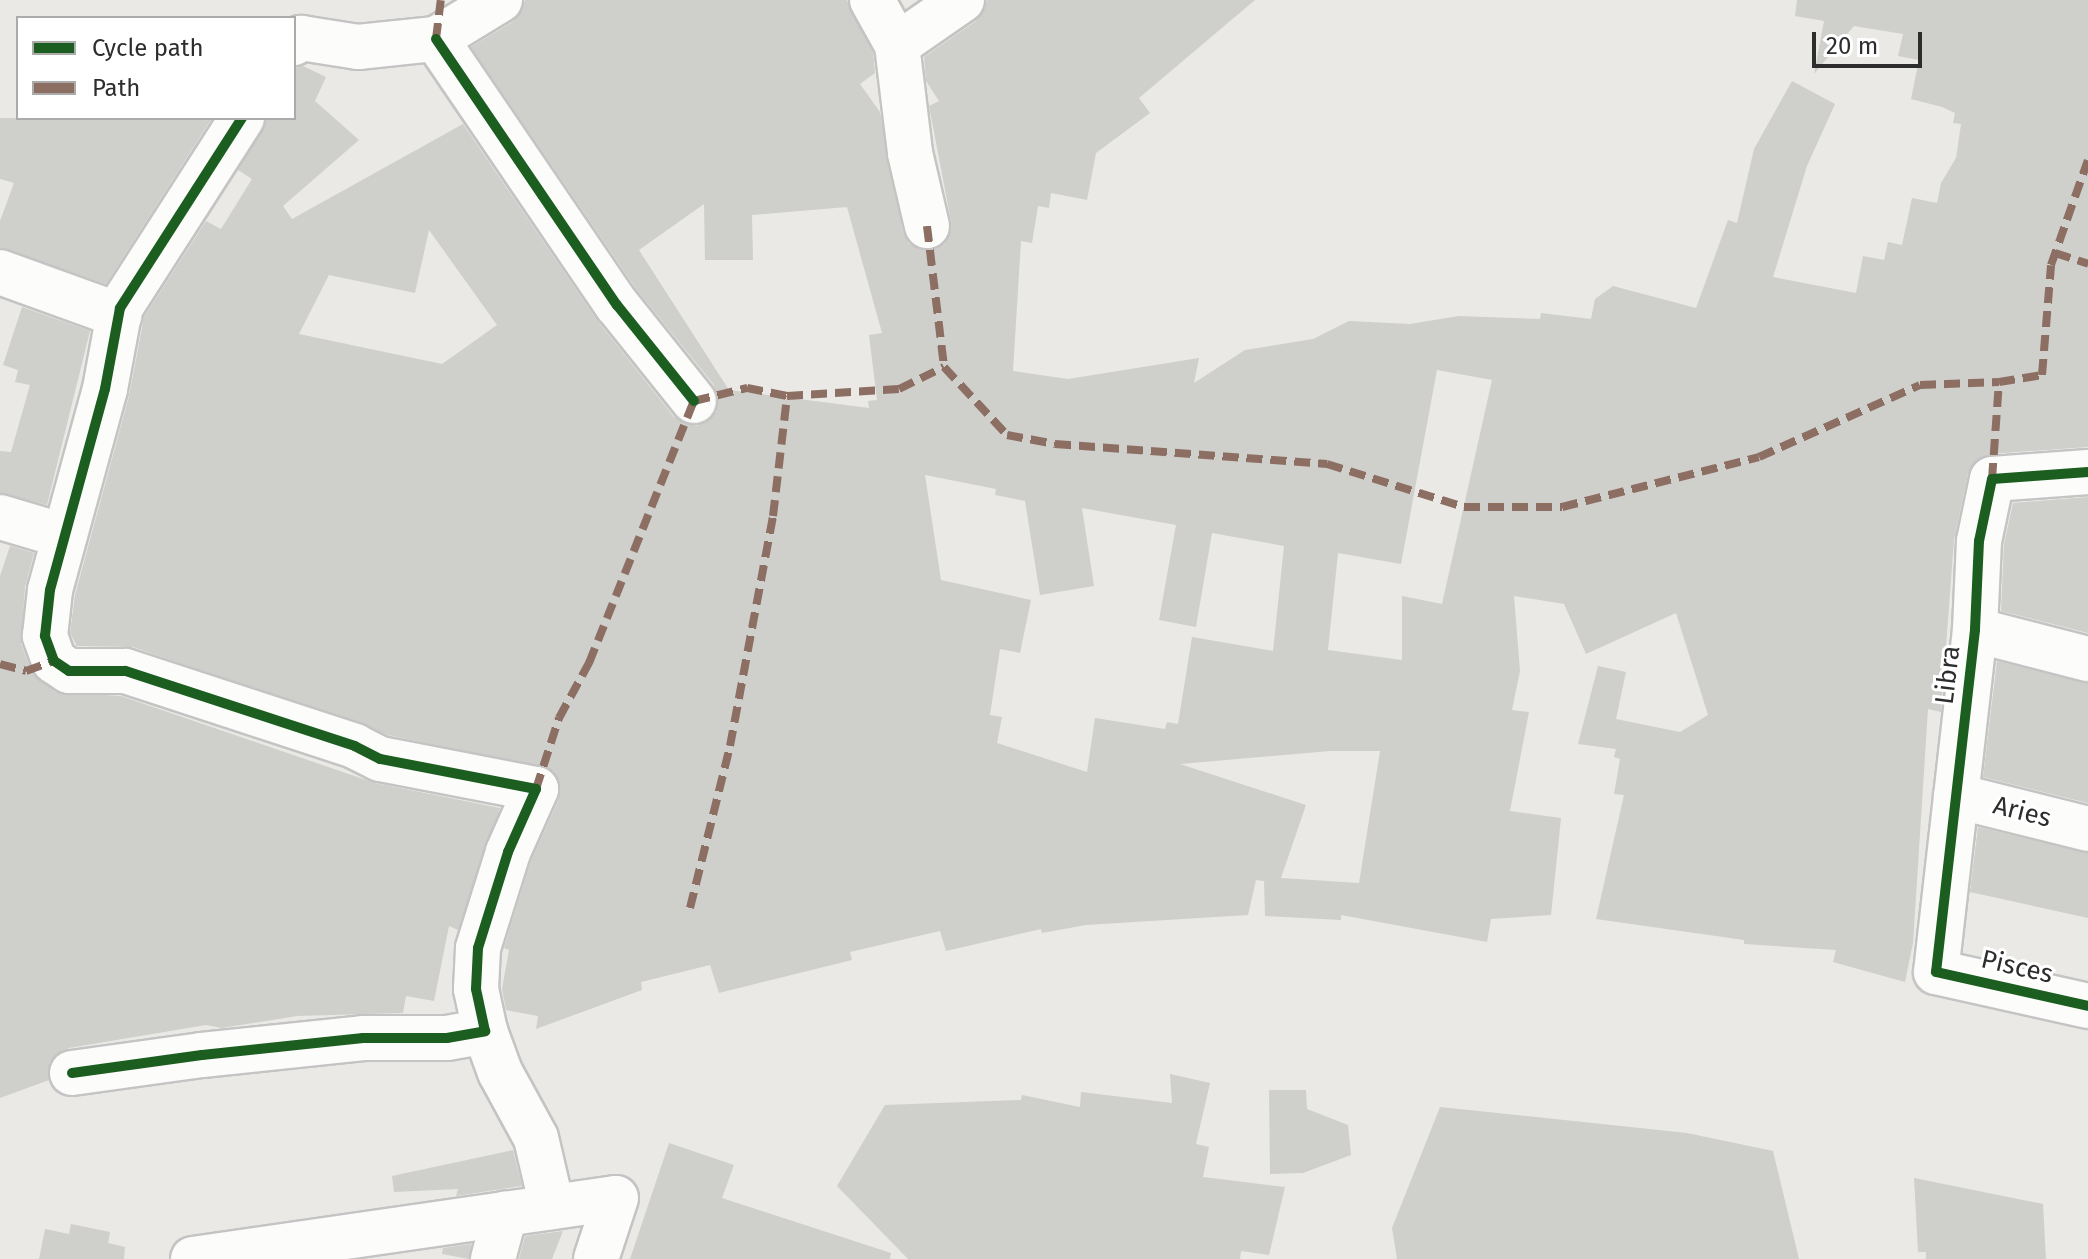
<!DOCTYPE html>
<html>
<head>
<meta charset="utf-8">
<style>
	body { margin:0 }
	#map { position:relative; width:2088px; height:1259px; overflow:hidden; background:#eae9e5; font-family:"Fira Sans",sans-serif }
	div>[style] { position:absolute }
	.building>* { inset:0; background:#cfcfcb }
	.roads { filter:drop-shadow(2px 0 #c4c4c4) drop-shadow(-2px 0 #c4c4c4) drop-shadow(0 2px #c4c4c4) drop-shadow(0 -2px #c4c4c4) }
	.minor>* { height:44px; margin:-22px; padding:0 22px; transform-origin:22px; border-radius:22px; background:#fcfcfb }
	.quiet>* { height:8px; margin-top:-4px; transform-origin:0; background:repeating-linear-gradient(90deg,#8d6e63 0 16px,transparent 0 24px) }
	.cycleway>* { height:10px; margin:-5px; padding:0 5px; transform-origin:5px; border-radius:5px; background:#1b5e20 }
	span { translate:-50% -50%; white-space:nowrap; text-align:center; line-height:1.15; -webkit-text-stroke:6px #fff; paint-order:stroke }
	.street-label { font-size:26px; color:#2d2d2d }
	.legend { position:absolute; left:16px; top:16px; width:280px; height:104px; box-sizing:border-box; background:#fff; border:2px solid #ababab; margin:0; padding:10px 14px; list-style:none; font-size:24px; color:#2d2d2d }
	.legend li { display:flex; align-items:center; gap:16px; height:40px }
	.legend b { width:40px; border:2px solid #ababab }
	.scale { position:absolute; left:1812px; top:32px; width:110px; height:36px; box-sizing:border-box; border:4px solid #2d2d2d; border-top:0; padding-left:10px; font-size:24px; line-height:28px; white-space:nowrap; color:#2d2d2d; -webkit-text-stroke:6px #fff; paint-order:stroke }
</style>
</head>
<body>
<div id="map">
	<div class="building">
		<div style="clip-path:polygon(evenodd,525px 0,847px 0,873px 53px,875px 73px,860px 84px,880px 112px,903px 232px,909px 244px,932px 250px,945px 244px,951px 221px,929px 106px,939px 101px,926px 81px,924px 57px,976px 21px,987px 0,1255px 0,1139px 98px,1150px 113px,1096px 153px,1087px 200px,1051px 193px,1049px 208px,1038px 206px,1032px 243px,1021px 241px,1013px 371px,1068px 379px,1199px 358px,1194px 383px,1245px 350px,1313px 339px,1349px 321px,1410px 324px,1459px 316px,1540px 319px,1541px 313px,1591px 319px,1595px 299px,1613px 286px,1696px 308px,1728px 220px,1737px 223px,1754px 149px,1792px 81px,1835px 104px,1807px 166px,1773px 277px,1856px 293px,1863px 256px,1884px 260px,1888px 242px,1902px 245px,1912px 198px,1937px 203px,1941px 183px,1956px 158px,1961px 124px,1953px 123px,1955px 113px,1942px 107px,1911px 99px,1919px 60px,1898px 56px,1903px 34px,1854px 26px,1814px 74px,1824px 21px,1795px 16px,1797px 0,2088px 0,2088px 447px,1990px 454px,1976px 460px,1968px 474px,1954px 540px,1941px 712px,1928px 709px,1913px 943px,1905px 982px,1833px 962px,1836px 950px,1744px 944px,1744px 940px,1596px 919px,1624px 795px,1614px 794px,1620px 759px,1614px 757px,1616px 749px,1578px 744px,1598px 666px,1626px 672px,1616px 719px,1680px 732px,1708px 715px,1676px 613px,1586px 654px,1564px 604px,1514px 596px,1520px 671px,1512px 710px,1529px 712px,1510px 811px,1561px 818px,1551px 915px,1491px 919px,1487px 942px,1341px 915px,1341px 920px,1265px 916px,1264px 881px,1256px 880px,1248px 915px,1086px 925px,1042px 933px,1041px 929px,946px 951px,940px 931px,850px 952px,852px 960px,719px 993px,710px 965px,641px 982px,642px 990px,536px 1029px,538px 1016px,506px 1010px,502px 989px,509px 950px,504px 948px,531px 861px,559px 799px,560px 784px,553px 771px,388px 735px,133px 647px,77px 646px,70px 633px,75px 595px,129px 396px,144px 317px,206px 221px,221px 229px,252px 179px,238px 170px,267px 118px,294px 118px,294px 68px,303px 66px,326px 77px,315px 101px,359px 140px,283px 206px,292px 219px,463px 124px,596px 319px,674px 417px,697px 426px,717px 411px,714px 385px,637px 290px,471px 47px,514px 21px,525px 0,704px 204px,705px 260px,753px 260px,752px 215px,847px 207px,882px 333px,869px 335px,877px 400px,868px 401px,869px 408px,729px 390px,639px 250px,704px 204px,525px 0,429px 230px,497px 325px,442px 364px,299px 334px,329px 275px,415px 293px,429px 230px,525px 0,1437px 370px,1492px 380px,1442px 604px,1402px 596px,1402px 660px,1328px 650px,1338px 553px,1401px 564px,1437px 370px,525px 0,925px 475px,996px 489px,995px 495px,1025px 501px,1040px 595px,1094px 586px,1082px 508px,1176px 525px,1159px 620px,1196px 627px,1212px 533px,1284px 546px,1273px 651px,1192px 637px,1178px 724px,1167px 722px,1165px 729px,1095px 718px,1087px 772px,997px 743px,1002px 717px,990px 715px,1000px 649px,1020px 653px,1031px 600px,941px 580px,925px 475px,525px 0,1330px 751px,1380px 751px,1359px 883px,1281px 878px,1306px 805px,1180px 764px,1330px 751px)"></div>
		<div style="clip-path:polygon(0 118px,212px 118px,106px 284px,0 248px,0 221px,14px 183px,0 179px)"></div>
		<div style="clip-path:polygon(22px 307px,90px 331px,47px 505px,0 493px,0 451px,11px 452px,30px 385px,15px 382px,18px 370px,3px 365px)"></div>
		<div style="clip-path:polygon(2088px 497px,2088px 633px,2001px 611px,2004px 544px,2013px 503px)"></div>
		<div style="clip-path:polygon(10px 546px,34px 553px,25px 587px,21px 644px,31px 670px,55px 692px,121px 696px,375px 783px,500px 808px,458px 930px,449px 926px,434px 1001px,406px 996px,403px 1013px,297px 1016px,222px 1028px,206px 1025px,69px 1048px,49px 1063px,49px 1080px,0 1098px,0 576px)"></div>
		<div style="clip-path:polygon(1997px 661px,2088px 683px,2088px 803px,1983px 777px)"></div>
		<div style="clip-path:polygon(1978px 827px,2088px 853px,2088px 918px,1970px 892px)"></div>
		<div style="clip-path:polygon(1170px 1074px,1210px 1083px,1196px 1144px,1209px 1147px,1203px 1177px,1285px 1187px,1269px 1255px,1241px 1251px,1240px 1259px,908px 1259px,837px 1186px,885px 1105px,1021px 1100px,1022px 1095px,1080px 1107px,1081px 1092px,1172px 1103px)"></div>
		<div style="clip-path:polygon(1269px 1090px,1306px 1090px,1307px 1109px,1348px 1125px,1351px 1155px,1303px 1173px,1270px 1174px)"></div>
		<div style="clip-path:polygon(1440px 1107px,1687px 1133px,1773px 1151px,1799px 1259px,1397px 1259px,1392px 1228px)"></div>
		<div style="clip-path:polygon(669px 1143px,734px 1165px,722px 1198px,891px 1253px,890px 1259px,630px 1259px)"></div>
		<div style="clip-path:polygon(513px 1150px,522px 1186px,456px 1196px,458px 1189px,394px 1192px,392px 1176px)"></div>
		<div style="clip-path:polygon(1914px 1178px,2043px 1204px,2046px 1259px,1926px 1259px,1926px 1252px,1918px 1252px)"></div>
		<div style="clip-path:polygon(71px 1224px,110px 1232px,108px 1243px,125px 1247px,124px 1259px,39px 1259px,45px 1229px,69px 1234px)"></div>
		<div style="clip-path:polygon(563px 1231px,552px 1259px,519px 1259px,525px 1236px)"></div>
		<div style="clip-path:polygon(471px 1244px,469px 1259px,442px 1254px,443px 1248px)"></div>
	</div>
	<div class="roads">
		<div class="minor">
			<div style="left:872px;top:0;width:51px;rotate:60.9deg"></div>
			<div style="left:897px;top:45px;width:109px;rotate:83.1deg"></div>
			<div style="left:910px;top:153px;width:75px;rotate:76.9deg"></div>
			<div style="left:436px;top:39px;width:322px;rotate:55.8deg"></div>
			<div style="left:617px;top:305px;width:123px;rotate:51.3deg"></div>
			<div style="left:294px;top:43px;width:9px;rotate:-36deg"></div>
			<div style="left:301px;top:38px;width:58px;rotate:9deg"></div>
			<div style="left:358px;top:47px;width:78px;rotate:-5.9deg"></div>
			<div style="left:436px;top:39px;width:75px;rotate:-31.4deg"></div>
			<div style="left:897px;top:45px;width:79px;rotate:-34.7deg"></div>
			<div style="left:0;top:272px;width:127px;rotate:19.9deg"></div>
			<div style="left:2088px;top:472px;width:96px;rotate:175.8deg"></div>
			<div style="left:1992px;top:479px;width:63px;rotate:101.8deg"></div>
			<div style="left:1979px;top:541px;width:89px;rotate:92.6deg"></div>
			<div style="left:1975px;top:630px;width:344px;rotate:96.5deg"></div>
			<div style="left:1936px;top:972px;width:156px;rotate:12.6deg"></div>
			<div style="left:0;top:517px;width:67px;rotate:16.5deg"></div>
			<div style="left:1975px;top:630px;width:117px;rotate:14.4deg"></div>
			<div style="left:1956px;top:796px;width:136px;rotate:14deg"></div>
			<div style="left:485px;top:1031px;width:44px;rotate:69.9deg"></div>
			<div style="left:500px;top:1072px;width:75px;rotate:61.4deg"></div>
			<div style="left:536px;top:1138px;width:71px;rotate:76.9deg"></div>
			<div style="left:72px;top:1073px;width:131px;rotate:-7.9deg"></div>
			<div style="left:202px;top:1055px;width:162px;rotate:-6deg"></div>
			<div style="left:363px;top:1038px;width:84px"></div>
			<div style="left:447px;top:1038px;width:39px;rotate:-10deg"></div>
			<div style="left:485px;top:1031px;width:43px;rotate:-102.1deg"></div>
			<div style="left:476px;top:989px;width:41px;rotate:-87.2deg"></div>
			<div style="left:478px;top:948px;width:101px;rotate:-72.6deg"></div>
			<div style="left:508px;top:852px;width:69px;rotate:-66deg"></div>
			<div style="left:536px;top:789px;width:159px;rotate:-169.1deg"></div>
			<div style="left:380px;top:759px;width:28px;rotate:-153deg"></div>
			<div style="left:355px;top:746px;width:242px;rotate:-161.9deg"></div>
			<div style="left:125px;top:671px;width:56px;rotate:180deg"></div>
			<div style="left:69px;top:671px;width:18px;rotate:-146deg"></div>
			<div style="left:54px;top:661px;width:27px;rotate:-110deg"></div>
			<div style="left:45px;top:636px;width:46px;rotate:-83.8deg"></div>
			<div style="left:50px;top:590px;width:208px;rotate:-74.7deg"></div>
			<div style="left:105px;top:389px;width:82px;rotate:-79.5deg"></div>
			<div style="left:120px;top:308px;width:226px;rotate:-57.3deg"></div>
			<div style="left:193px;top:1259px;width:427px;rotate:-8.2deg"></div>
			<div style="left:616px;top:1198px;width:64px;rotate:108.2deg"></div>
			<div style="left:493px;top:1259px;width:47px;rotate:-75.1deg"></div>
		</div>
	</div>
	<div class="quiet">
		<div style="left:436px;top:39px;width:39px;rotate:-83deg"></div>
		<div style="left:927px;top:226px;width:142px;rotate:83.1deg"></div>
		<div style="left:944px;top:367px;width:93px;rotate:47.2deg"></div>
		<div style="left:1007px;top:435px;width:49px;rotate:10.6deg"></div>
		<div style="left:1055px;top:444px;width:273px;rotate:4.2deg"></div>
		<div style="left:1327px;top:464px;width:144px;rotate:17.4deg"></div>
		<div style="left:1464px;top:507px;width:98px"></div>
		<div style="left:1562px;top:507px;width:203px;rotate:-14.2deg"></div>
		<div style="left:1759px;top:457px;width:176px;rotate:-24.1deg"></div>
		<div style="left:1920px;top:385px;width:79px;rotate:-2.2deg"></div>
		<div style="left:2055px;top:253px;width:35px;rotate:18deg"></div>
		<div style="left:1992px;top:479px;width:97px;rotate:-85.9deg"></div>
		<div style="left:1999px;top:382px;width:44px;rotate:-9.2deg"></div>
		<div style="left:2042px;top:375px;width:110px;rotate:-85.3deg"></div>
		<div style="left:2051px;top:265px;width:111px;rotate:-70.6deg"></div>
		<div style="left:0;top:664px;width:27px;rotate:15deg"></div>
		<div style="left:26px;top:671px;width:30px;rotate:-20deg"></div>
		<div style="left:536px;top:789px;width:75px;rotate:-72.1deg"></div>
		<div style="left:559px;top:718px;width:63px;rotate:-61.4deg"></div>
		<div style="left:589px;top:663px;width:282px;rotate:-68.2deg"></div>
		<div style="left:694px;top:401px;width:55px;rotate:-13.8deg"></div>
		<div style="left:747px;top:388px;width:41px;rotate:11.3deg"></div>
		<div style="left:787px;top:396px;width:112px;rotate:-3.6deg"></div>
		<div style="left:899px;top:389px;width:50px;rotate:-26.1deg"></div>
		<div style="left:690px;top:908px;width:167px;rotate:-76.1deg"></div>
		<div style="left:730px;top:746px;width:234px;rotate:-79.4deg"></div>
		<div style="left:773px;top:516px;width:121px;rotate:-83.3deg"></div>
	</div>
	<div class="cycleway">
		<div style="left:436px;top:39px;width:322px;rotate:55.8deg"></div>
		<div style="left:617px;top:305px;width:123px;rotate:51.3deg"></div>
		<div style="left:2088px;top:472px;width:96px;rotate:175.8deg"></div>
		<div style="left:1992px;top:479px;width:63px;rotate:101.8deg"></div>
		<div style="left:1979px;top:541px;width:89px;rotate:92.6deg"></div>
		<div style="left:1975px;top:630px;width:344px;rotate:96.5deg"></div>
		<div style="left:1936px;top:972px;width:156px;rotate:12.6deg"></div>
		<div style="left:72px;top:1073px;width:131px;rotate:-7.9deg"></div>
		<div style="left:202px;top:1055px;width:162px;rotate:-6deg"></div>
		<div style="left:363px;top:1038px;width:84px"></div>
		<div style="left:447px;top:1038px;width:39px;rotate:-10deg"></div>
		<div style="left:485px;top:1031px;width:43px;rotate:-102.1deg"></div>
		<div style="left:476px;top:989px;width:41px;rotate:-87.2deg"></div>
		<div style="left:478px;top:948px;width:101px;rotate:-72.6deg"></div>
		<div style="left:508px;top:852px;width:69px;rotate:-66deg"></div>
		<div style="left:536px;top:789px;width:159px;rotate:-169.1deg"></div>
		<div style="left:380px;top:759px;width:28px;rotate:-153deg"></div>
		<div style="left:355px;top:746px;width:242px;rotate:-161.9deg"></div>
		<div style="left:125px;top:671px;width:56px;rotate:180deg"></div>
		<div style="left:69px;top:671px;width:18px;rotate:-146deg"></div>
		<div style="left:54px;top:661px;width:27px;rotate:-110deg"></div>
		<div style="left:45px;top:636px;width:46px;rotate:-83.8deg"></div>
		<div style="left:50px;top:590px;width:208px;rotate:-74.7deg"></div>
		<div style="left:105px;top:389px;width:82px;rotate:-79.5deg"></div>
		<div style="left:120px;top:308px;width:226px;rotate:-57.3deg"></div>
	</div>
	<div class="street-label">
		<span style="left:1948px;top:675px;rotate:-83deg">Libra</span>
		<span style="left:2022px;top:812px;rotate:14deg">Aries</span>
		<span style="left:2017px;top:967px;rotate:13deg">Pisces</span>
	</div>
	<ul class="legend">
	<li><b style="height:10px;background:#1b5e20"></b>Cycle path</li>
	<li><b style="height:10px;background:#8d6e63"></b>Path</li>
	</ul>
	<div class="scale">20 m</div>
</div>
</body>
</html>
